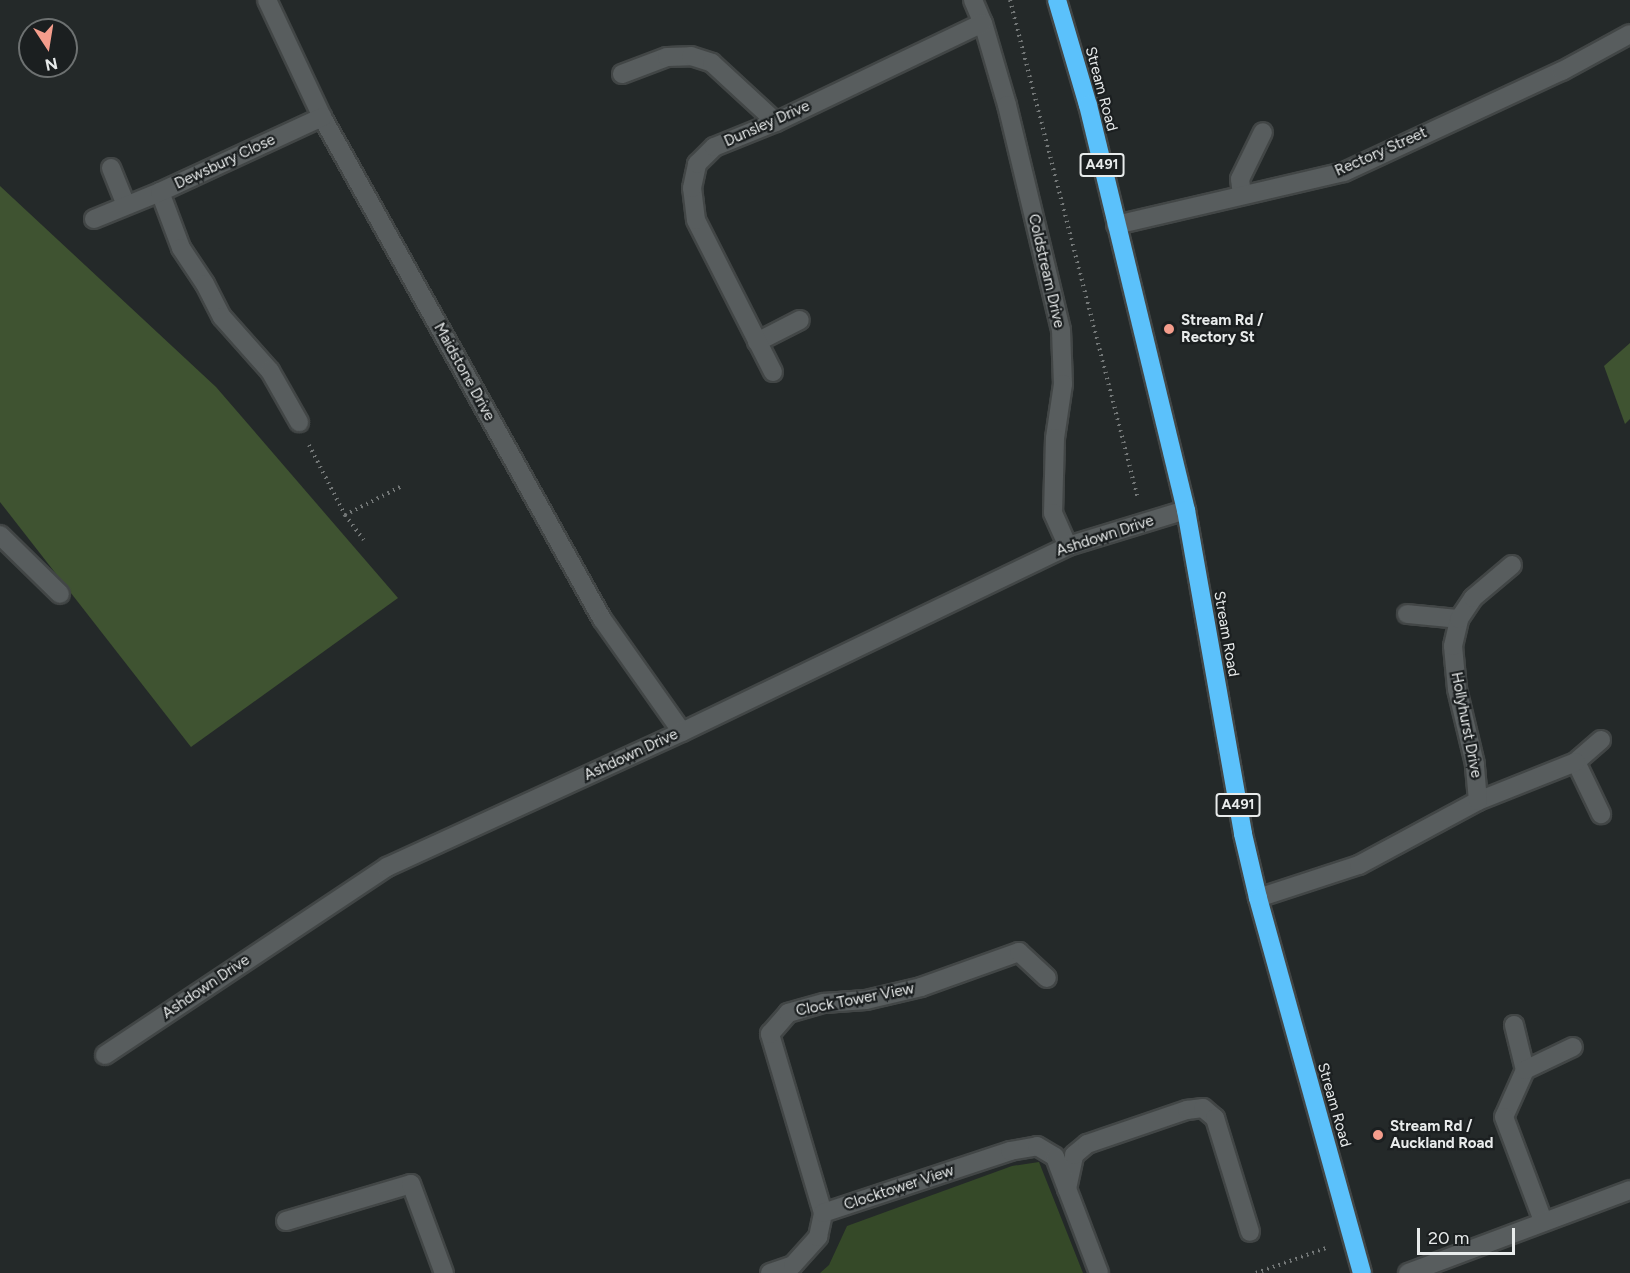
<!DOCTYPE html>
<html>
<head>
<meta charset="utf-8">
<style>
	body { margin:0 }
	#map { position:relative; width:1630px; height:1273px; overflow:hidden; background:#242929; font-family:Figtree,sans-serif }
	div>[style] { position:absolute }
	.green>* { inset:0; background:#354928 }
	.forest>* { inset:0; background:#3f5331 }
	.path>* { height:4px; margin-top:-2px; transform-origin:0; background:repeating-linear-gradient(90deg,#737777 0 1.5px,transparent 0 6px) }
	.roads { filter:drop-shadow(2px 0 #424646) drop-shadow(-2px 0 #424646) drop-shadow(0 2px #424646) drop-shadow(0 -2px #424646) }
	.lane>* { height:18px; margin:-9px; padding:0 9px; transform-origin:9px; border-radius:9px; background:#585d5e }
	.street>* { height:18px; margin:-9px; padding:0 9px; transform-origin:9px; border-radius:9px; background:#585d5e }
	.highway>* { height:18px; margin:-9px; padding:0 9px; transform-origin:9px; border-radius:9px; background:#5bc1fb }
	.dots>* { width:16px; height:16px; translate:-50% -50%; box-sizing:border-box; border:3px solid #1b1f20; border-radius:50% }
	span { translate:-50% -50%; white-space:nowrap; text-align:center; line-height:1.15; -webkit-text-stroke:4.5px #1b1f20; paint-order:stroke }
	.shield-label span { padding:2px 4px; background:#1b1f20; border:2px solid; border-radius:4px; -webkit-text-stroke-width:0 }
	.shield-label { font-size:14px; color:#e8ebeb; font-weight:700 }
	.street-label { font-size:15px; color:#e8ebeb }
	.poi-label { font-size:15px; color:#e8ebeb; font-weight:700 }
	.left { translate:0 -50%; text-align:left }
	.north { position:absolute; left:18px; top:18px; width:60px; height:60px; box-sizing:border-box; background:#1b1f20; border:2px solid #6d7171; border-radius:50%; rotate:168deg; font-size:16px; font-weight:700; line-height:24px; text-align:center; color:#e8ebeb }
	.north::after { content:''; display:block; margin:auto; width:21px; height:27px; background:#f49d8c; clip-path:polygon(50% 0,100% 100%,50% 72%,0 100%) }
	.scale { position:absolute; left:1417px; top:1228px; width:98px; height:27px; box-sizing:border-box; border:3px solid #e8ebeb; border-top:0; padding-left:8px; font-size:18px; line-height:21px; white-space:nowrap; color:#e8ebeb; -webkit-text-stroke:4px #1b1f20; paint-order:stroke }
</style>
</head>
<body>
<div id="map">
	<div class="green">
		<div style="clip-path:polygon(1039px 1162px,1083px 1273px,820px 1273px,829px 1265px,847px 1226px,1012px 1166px)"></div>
	</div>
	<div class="forest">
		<div style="clip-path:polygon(0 186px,216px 387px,398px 598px,191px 747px,0 502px)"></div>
		<div style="clip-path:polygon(1630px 343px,1630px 419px,1625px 424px,1604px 366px)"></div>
	</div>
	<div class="path">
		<div style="left:1010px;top:0;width:515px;rotate:75.61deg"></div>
		<div style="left:309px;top:445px;width:79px;rotate:62.8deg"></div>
		<div style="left:345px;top:515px;width:31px;rotate:53deg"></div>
		<div style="left:345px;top:515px;width:62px;rotate:-27deg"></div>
		<div style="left:1256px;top:1273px;width:77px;rotate:-19.6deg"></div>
	</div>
	<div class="roads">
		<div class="lane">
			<div style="left:622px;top:74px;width:48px;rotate:-20.7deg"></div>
			<div style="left:667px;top:57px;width:24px;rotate:-2deg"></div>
			<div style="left:691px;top:56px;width:22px;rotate:18deg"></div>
			<div style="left:712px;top:63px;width:87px;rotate:42.7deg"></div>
			<div style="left:160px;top:192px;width:60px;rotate:69.4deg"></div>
			<div style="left:181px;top:248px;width:43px;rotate:56.3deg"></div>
			<div style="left:205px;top:284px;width:37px;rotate:63deg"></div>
			<div style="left:222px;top:317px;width:72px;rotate:48.4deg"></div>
			<div style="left:270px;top:371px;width:59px;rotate:60.4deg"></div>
			<div style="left:1242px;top:195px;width:16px;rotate:-97deg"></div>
			<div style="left:1240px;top:179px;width:52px;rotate:-63.9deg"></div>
			<div style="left:1067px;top:1189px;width:35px;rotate:-78deg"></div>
			<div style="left:1074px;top:1155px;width:17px;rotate:-40deg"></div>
			<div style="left:1087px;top:1144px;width:106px;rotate:-18.8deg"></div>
			<div style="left:1187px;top:1110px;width:16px;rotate:-7deg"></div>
			<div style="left:1203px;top:1108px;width:16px;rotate:40deg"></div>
			<div style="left:1215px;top:1118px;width:119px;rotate:72.9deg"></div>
		</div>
		<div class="street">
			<div style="left:267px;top:0;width:129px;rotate:64.8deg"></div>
			<div style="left:322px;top:117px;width:575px;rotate:60.85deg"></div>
			<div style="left:602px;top:619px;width:138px;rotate:54.7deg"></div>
			<div style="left:973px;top:0;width:25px;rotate:67deg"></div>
			<div style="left:983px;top:23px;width:85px;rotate:73.7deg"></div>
			<div style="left:1007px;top:105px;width:231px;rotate:76.5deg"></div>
			<div style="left:1061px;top:330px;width:54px;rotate:87.9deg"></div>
			<div style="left:1063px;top:384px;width:55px;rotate:98.4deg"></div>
			<div style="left:1055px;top:438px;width:75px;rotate:91.5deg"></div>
			<div style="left:1053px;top:513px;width:36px;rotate:66deg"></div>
			<div style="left:111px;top:168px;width:40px;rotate:68deg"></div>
			<div style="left:94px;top:219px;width:71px;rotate:-22.2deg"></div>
			<div style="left:160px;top:192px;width:179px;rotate:-24.8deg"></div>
			<div style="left:1116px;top:225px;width:234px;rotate:-13.1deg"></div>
			<div style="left:1344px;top:172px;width:240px;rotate:-24.9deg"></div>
			<div style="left:1562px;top:71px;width:77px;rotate:-28.6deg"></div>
			<div style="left:757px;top:342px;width:48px;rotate:-27.1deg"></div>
			<div style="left:773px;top:372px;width:170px;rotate:-116.9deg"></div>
			<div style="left:696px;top:220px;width:32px;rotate:-97deg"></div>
			<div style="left:692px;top:188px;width:25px;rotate:-78deg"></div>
			<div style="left:697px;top:164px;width:24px;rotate:-45deg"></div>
			<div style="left:714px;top:147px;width:67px;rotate:-22deg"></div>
			<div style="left:776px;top:122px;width:229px;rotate:-25.6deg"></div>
			<div style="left:0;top:535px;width:84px;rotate:44.5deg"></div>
			<div style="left:1407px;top:614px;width:52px;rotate:5.5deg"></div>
			<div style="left:1601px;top:740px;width:33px;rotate:139deg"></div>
			<div style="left:1576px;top:762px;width:58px;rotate:64.3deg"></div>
			<div style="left:1478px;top:801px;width:105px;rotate:-21.7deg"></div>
			<div style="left:1258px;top:898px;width:106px;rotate:-18.1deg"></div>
			<div style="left:1359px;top:865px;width:135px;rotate:-28.3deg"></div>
			<div style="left:1478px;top:801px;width:37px;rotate:-95deg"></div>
			<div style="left:1475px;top:764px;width:77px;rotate:-103.5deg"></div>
			<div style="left:1457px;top:689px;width:43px;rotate:-95.3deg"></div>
			<div style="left:1453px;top:646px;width:28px;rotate:-77deg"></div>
			<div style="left:1459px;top:619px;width:25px;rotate:-56deg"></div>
			<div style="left:1473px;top:598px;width:51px;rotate:-40.2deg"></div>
			<div style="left:1514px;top:1025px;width:46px;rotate:76.3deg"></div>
			<div style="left:1525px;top:1070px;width:51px;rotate:114.1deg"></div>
			<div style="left:1504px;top:1117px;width:111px;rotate:69.4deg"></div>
			<div style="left:105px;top:1055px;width:339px;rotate:-33.7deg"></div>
			<div style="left:387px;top:867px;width:324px;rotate:-24.6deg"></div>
			<div style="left:682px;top:732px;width:428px;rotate:-25.7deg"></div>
			<div style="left:1068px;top:546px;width:123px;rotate:-17deg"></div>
			<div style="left:1525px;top:1070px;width:53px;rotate:-25.6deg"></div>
			<div style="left:823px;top:1213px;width:187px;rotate:-106.5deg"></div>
			<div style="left:770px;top:1034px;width:28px;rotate:-49deg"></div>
			<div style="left:788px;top:1013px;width:37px;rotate:-16deg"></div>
			<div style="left:824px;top:1003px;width:42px;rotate:-4.1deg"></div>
			<div style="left:866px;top:1000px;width:57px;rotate:-13.3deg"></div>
			<div style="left:921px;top:987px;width:104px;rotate:-19.7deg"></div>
			<div style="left:1019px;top:952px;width:38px;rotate:43deg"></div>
			<div style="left:286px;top:1221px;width:130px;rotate:-16.5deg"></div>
			<div style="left:411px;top:1184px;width:95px;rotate:69.7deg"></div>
			<div style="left:770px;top:1273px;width:24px;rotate:-19deg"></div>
			<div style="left:793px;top:1265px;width:38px;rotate:-48deg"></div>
			<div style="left:818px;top:1237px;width:25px;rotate:-78deg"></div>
			<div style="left:823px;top:1213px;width:197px;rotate:-18.3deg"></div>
			<div style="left:1010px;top:1151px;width:27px;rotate:-10deg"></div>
			<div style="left:1037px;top:1146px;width:21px;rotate:31deg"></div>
			<div style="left:1055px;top:1157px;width:124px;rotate:69.2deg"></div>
			<div style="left:1408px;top:1273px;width:237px;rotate:-20.5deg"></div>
		</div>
		<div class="highway">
			<div style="left:1057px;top:0;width:109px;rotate:73.6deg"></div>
			<div style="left:1088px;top:105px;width:417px;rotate:76.4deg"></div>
			<div style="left:1186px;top:510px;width:329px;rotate:80deg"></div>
			<div style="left:1243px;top:834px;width:66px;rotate:76.8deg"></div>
			<div style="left:1258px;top:898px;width:389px;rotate:74.5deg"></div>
		</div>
	</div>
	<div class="dots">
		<div style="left:1169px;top:329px;background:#f49d8c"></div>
		<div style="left:1378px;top:1135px;background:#f49d8c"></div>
	</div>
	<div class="shield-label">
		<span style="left:1102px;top:165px">A491</span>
		<span style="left:1238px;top:805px">A491</span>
	</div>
	<div class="street-label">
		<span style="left:1101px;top:89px;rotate:75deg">Stream Road</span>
		<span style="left:767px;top:124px;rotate:-24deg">Dunsley Drive</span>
		<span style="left:1381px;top:152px;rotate:-24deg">Rectory Street</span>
		<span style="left:225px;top:162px;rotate:-25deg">Dewsbury Close</span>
		<span style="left:1046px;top:271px;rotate:77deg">Coldstream Drive</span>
		<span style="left:464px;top:372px;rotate:61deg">Maidstone Drive</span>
		<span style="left:1105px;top:536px;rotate:-18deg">Ashdown Drive</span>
		<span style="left:1226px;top:634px;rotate:80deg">Stream Road</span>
		<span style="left:1466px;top:725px;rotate:79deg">Hollyhurst Drive</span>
		<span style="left:631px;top:755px;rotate:-25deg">Ashdown Drive</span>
		<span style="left:206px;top:987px;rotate:-34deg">Ashdown Drive</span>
		<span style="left:855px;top:1000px;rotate:-11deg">Clock Tower View</span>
		<span style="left:1334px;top:1105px;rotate:74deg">Stream Road</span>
		<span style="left:899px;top:1188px;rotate:-18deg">Clocktower View</span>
	</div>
	<div class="poi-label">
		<span class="left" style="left:1181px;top:329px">Stream Rd /<br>Rectory St</span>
		<span class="left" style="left:1390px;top:1135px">Stream Rd /<br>Auckland Road</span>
	</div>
	<div class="north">N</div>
	<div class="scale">20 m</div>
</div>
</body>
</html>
